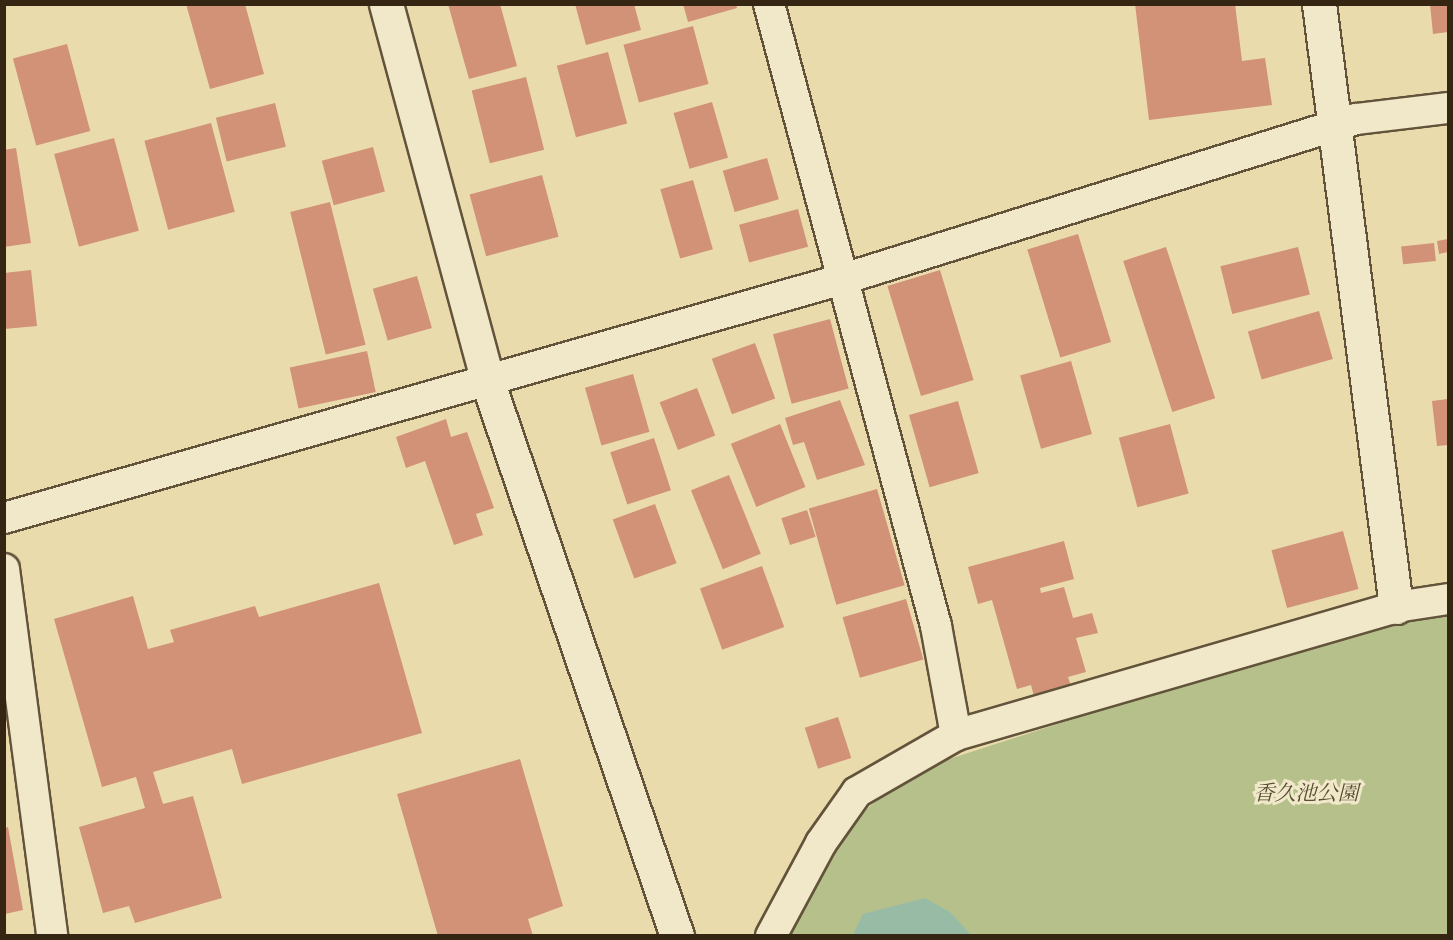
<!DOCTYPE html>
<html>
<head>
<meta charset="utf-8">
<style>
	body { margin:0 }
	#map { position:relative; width:1453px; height:940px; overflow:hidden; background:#eadbad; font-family:"Libre Caslon Text","Noto Serif JP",serif }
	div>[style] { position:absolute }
	.green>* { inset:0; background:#b5c08b }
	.water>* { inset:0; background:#98bba6 }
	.building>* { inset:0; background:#d19277; transform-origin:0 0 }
	.roads { filter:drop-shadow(2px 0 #62533a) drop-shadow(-2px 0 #62533a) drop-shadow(0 2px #62533a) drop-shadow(0 -2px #62533a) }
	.street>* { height:30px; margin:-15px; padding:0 15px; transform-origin:15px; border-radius:15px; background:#f1e8ca }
	.secondary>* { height:33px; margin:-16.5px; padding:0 16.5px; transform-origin:16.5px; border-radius:16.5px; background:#f1e8ca }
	span { translate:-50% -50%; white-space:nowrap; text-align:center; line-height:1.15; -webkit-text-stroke:6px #f1e8ca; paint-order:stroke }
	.park-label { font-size:21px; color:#554c31; font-style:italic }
	.frame { position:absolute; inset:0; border:6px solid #352613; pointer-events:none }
</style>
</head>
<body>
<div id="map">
	<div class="green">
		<div style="clip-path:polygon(1448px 612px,1448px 935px,790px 936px,843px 831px,906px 773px,1363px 625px)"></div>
	</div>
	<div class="water">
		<div style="clip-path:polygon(925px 898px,950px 912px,971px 935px,853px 935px,863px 914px)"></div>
	</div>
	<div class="building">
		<div style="clip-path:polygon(186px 4px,245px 4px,264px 74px,210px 89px)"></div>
		<div style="clip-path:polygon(448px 4px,500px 4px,517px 66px,469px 79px)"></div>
		<div style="clip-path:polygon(575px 4px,634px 4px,641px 30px,586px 45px)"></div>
		<div style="clip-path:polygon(683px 4px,736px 4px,737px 8px,688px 22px)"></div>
		<div style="clip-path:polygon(1135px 4px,1235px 4px,1242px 61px,1265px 58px,1272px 105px,1149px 120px)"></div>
		<div style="clip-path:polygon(1430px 4px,1448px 4px,1448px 32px,1433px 34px)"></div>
		<div style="left:693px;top:26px;width:60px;height:72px;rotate:75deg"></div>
		<div style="left:67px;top:44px;width:90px;height:56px;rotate:75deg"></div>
		<div style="left:608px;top:52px;width:74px;height:53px;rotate:75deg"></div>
		<div style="left:526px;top:77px;width:75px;height:56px;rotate:76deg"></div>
		<div style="left:712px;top:102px;width:58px;height:40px;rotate:74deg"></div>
		<div style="left:275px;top:103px;width:45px;height:61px;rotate:76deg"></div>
		<div style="left:211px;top:123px;width:92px;height:69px;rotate:75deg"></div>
		<div style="left:114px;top:138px;width:96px;height:62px;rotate:75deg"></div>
		<div style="left:373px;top:147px;width:46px;height:53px;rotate:75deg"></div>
		<div style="clip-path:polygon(16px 148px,31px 243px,4px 247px,4px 150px)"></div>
		<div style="left:767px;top:158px;width:43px;height:46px;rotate:74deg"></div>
		<div style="left:542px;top:175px;width:64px;height:75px;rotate:75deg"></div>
		<div style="left:693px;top:180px;width:72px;height:34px;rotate:74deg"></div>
		<div style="left:330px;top:202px;width:147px;height:41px;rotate:76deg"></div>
		<div style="left:798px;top:209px;width:39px;height:61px;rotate:75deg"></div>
		<div style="left:1078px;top:234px;width:113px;height:53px;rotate:73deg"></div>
		<div style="clip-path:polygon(1448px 239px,1448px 252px,1439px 254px,1437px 241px)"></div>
		<div style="left:1434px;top:243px;width:18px;height:33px;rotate:84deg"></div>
		<div style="left:1166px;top:247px;width:159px;height:45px;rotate:72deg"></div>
		<div style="left:1298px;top:247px;width:49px;height:80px;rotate:76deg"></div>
		<div style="clip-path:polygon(31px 270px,37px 326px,4px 329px,4px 273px)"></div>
		<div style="left:940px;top:270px;width:115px;height:55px;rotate:73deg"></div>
		<div style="left:417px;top:276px;width:54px;height:46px;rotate:74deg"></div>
		<div style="left:1319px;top:311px;width:50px;height:74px;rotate:74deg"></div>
		<div style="left:830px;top:319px;width:72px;height:59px;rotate:75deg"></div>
		<div style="left:755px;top:343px;width:59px;height:46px;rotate:70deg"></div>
		<div style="left:367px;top:351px;width:42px;height:79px;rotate:78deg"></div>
		<div style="left:1071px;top:361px;width:76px;height:53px;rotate:74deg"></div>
		<div style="left:633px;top:374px;width:60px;height:50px;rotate:74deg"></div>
		<div style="left:697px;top:388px;width:51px;height:40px;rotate:69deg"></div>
		<div style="clip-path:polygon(1448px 399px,1448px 445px,1437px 446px,1432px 401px)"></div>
		<div style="clip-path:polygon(840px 400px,865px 465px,817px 480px,804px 442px,793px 445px,785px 418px)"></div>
		<div style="left:958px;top:401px;width:75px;height:51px;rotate:74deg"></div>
		<div style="clip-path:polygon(446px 419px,451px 437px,467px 432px,494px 508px,476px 514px,483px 535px,454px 545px,425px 461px,406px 468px,396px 437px)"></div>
		<div style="left:780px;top:424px;width:68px;height:53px;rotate:68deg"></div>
		<div style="left:1170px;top:424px;width:72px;height:53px;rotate:75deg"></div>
		<div style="left:654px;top:438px;width:55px;height:46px;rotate:72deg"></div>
		<div style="left:729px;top:475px;width:85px;height:41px;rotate:68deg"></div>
		<div style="left:877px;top:489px;width:100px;height:71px;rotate:74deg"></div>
		<div style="left:655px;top:504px;width:63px;height:45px;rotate:70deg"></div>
		<div style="left:807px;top:510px;width:28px;height:27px;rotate:72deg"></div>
		<div style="left:1343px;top:531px;width:60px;height:74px;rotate:75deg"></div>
		<div style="clip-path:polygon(1064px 541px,1074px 579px,1040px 588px,1041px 593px,1064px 587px,1073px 618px,1092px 613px,1098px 633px,1076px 638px,1086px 672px,1068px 677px,1073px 693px,1036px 704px,1031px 685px,1017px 689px,992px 600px,978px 604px,968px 567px)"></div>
		<div style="left:762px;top:566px;width:65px;height:66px;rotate:70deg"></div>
		<div style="clip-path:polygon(379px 583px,422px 733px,242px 784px,232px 749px,153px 772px,163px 804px,193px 796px,222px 898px,135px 923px,129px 906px,103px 913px,79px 827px,145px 808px,136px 777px,102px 787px,54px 619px,133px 596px,148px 649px,174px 642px,170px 630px,255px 606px,259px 617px)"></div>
		<div style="left:906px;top:599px;width:63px;height:66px;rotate:74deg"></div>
		<div style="left:838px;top:717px;width:43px;height:35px;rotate:72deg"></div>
		<div style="clip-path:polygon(520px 759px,563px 906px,528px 919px,533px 936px,438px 936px,397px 794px)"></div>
		<div style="clip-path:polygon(8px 827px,23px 910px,5px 914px,5px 828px)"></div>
	</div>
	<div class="roads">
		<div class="street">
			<div style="left:769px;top:4px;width:644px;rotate:74.97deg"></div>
			<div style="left:936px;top:626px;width:111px;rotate:79.6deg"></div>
			<div style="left:4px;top:518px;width:872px;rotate:-15.9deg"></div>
			<div style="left:843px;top:279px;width:537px;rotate:-17.32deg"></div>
			<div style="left:1356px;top:119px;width:93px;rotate:-6.8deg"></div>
			<div style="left:4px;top:569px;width:370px;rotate:82.5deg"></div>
			<div style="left:771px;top:936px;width:106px;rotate:-61.7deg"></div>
			<div style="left:821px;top:843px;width:62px;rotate:-54.8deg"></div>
			<div style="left:857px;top:792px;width:114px;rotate:-29.9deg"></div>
			<div style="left:956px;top:735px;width:458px;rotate:-16.2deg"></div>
			<div style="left:1396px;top:607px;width:53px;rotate:-8.7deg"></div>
		</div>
		<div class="secondary">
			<div style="left:386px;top:4px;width:392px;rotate:74.9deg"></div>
			<div style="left:488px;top:383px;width:584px;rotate:71.13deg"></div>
			<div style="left:1319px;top:4px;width:608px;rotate:82.72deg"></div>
		</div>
	</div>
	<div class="park-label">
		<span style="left:1306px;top:793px">香久池公園</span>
	</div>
	<div class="frame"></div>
</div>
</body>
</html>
